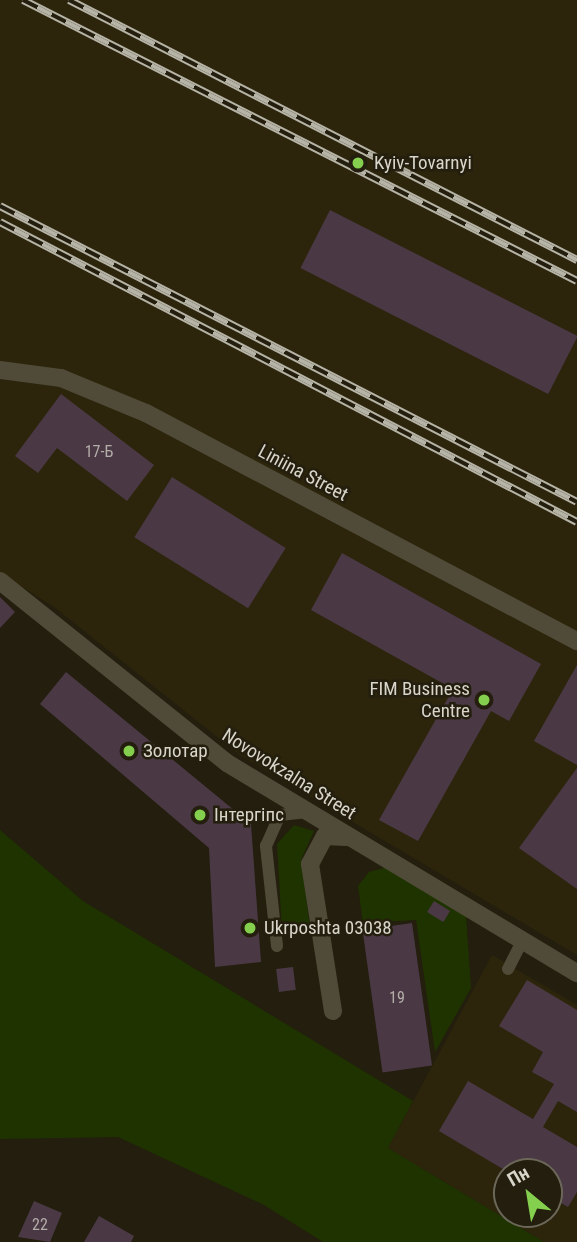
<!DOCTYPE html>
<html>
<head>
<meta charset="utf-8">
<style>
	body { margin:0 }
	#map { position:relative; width:577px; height:1242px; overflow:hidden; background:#231e0d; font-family:"Roboto Condensed",sans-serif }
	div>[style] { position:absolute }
	.built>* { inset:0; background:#2c250c }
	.green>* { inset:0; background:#1f3300 }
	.building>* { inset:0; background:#4a3945; transform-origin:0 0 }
	.service>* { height:12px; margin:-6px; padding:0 6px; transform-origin:6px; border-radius:6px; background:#504b38 }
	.minor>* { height:18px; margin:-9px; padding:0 9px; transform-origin:9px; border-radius:9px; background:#504b38 }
	.rail>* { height:8px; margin-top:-4px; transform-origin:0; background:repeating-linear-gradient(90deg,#231e0d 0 16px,#b6b3a7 0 32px); box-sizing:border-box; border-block:2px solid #b6b3a7 }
	.dots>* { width:19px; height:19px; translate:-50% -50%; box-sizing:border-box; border:4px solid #231e0d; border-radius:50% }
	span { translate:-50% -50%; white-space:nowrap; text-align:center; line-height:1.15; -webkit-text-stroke:5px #231e0d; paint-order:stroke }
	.number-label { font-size:16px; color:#b4aea9 }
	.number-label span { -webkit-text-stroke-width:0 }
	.poi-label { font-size:19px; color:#d8d5ca }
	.left { translate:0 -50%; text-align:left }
	.right { translate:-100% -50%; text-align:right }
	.street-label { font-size:19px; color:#d8d5ca }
	.north { position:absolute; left:493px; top:1158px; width:70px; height:70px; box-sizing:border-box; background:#231e0d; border:2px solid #6b6759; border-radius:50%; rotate:330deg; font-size:19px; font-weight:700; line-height:28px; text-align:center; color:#d8d5ca }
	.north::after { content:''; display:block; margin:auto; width:24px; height:32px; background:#84d04e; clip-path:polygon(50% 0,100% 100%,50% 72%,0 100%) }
</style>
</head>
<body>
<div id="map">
	<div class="built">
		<div style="clip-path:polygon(0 0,577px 0,577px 955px,240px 755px,54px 607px,0 573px)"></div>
		<div style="clip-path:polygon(evenodd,492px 955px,577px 1005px,577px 1242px,544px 1242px,388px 1148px,492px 955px,507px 1172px,549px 1172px,549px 1214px,507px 1214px,507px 1172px)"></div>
	</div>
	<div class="green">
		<div style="clip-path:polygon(294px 825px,314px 831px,301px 860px,310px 927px,282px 932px,277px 844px)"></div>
		<div style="clip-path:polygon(0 830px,83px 901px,413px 1101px,388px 1148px,544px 1242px,323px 1242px,264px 1205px,118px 1137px,0 1139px)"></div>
		<div style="clip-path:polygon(387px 867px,466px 914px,471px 988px,435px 1052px,416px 920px,363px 923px,358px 886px,369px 872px)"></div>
	</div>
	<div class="building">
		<div style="left:330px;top:210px;width:278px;height:65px;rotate:27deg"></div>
		<div style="clip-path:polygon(61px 394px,154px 465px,127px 501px,57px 448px,38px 473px,15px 456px)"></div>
		<div style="left:172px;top:477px;width:134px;height:71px;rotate:32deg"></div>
		<div style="clip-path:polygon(342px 553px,541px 664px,509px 721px,491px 711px,418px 841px,379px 820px,453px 689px,311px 610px)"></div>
		<div style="clip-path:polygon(0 597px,15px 612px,0 628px)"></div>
		<div style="clip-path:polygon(577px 665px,577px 765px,534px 741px)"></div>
		<div style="clip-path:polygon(66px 672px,251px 824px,261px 962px,215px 967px,209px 848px,40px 704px)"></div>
		<div style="clip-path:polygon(577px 768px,577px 889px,519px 848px)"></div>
		<div style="left:434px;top:901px;width:19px;height:13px;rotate:32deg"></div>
		<div style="left:412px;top:923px;width:144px;height:50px;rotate:82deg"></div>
		<div style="left:293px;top:967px;width:23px;height:17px;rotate:83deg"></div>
		<div style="clip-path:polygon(527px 980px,577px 1010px,577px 1112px,558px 1101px,543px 1127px,577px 1147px,577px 1192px,568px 1207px,549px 1196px,549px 1172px,508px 1172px,439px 1131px,468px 1081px,533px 1119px,554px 1084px,532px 1072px,543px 1052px,499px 1026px)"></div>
		<div style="clip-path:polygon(34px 1201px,62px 1213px,50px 1242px,18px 1237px)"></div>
		<div style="clip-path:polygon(99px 1216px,134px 1236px,131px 1242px,84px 1242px)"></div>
	</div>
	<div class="service">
		<div style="left:277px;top:946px;width:101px;rotate:-96.3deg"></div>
		<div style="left:266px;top:846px;width:34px;rotate:-66deg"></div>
		<div style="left:280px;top:815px;width:28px;rotate:-6deg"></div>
		<div style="left:508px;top:969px;width:33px;rotate:-63deg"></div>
	</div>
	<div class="minor">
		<div style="left:0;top:370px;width:62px;rotate:7.5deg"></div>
		<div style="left:61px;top:378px;width:92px;rotate:22.4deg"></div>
		<div style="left:146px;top:413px;width:488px;rotate:27.9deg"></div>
		<div style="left:0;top:581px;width:291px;rotate:38.7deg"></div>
		<div style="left:227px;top:763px;width:408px;rotate:31deg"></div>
		<div style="left:333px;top:1011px;width:149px;rotate:-98.9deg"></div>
		<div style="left:310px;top:864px;width:32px;rotate:-62deg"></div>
		<div style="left:325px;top:836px;width:21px;rotate:3deg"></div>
	</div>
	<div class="rail">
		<div style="left:23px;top:0;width:621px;rotate:26.9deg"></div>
		<div style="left:69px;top:0;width:571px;rotate:27.1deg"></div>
		<div style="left:0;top:206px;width:648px;rotate:27.16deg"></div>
		<div style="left:0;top:222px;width:650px;rotate:27.47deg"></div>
	</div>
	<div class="dots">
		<div style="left:358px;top:163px;background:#84d04e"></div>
		<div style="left:484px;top:700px;background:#84d04e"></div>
		<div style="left:129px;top:751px;background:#84d04e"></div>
		<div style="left:200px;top:815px;background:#84d04e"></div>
		<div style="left:250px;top:928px;background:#84d04e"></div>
	</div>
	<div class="number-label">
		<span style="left:99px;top:452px">17-Б</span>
		<span style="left:397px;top:998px">19</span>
		<span style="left:40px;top:1225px">22</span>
	</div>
	<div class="poi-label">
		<span class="left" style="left:374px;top:163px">Kyiv-Tovarnyi</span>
		<span class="right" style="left:470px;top:700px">FIM Business<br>Centre</span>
		<span class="left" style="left:143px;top:751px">Золотар</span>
		<span class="left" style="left:214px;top:815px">Інтергіпс</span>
		<span class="left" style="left:264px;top:928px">Ukrposhta 03038</span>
	</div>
	<div class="street-label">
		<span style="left:303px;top:473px;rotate:28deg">Liniina Street</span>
		<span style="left:289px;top:774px;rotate:32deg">Novovokzalna Street</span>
	</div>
	<div class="north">Пн</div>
</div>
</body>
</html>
